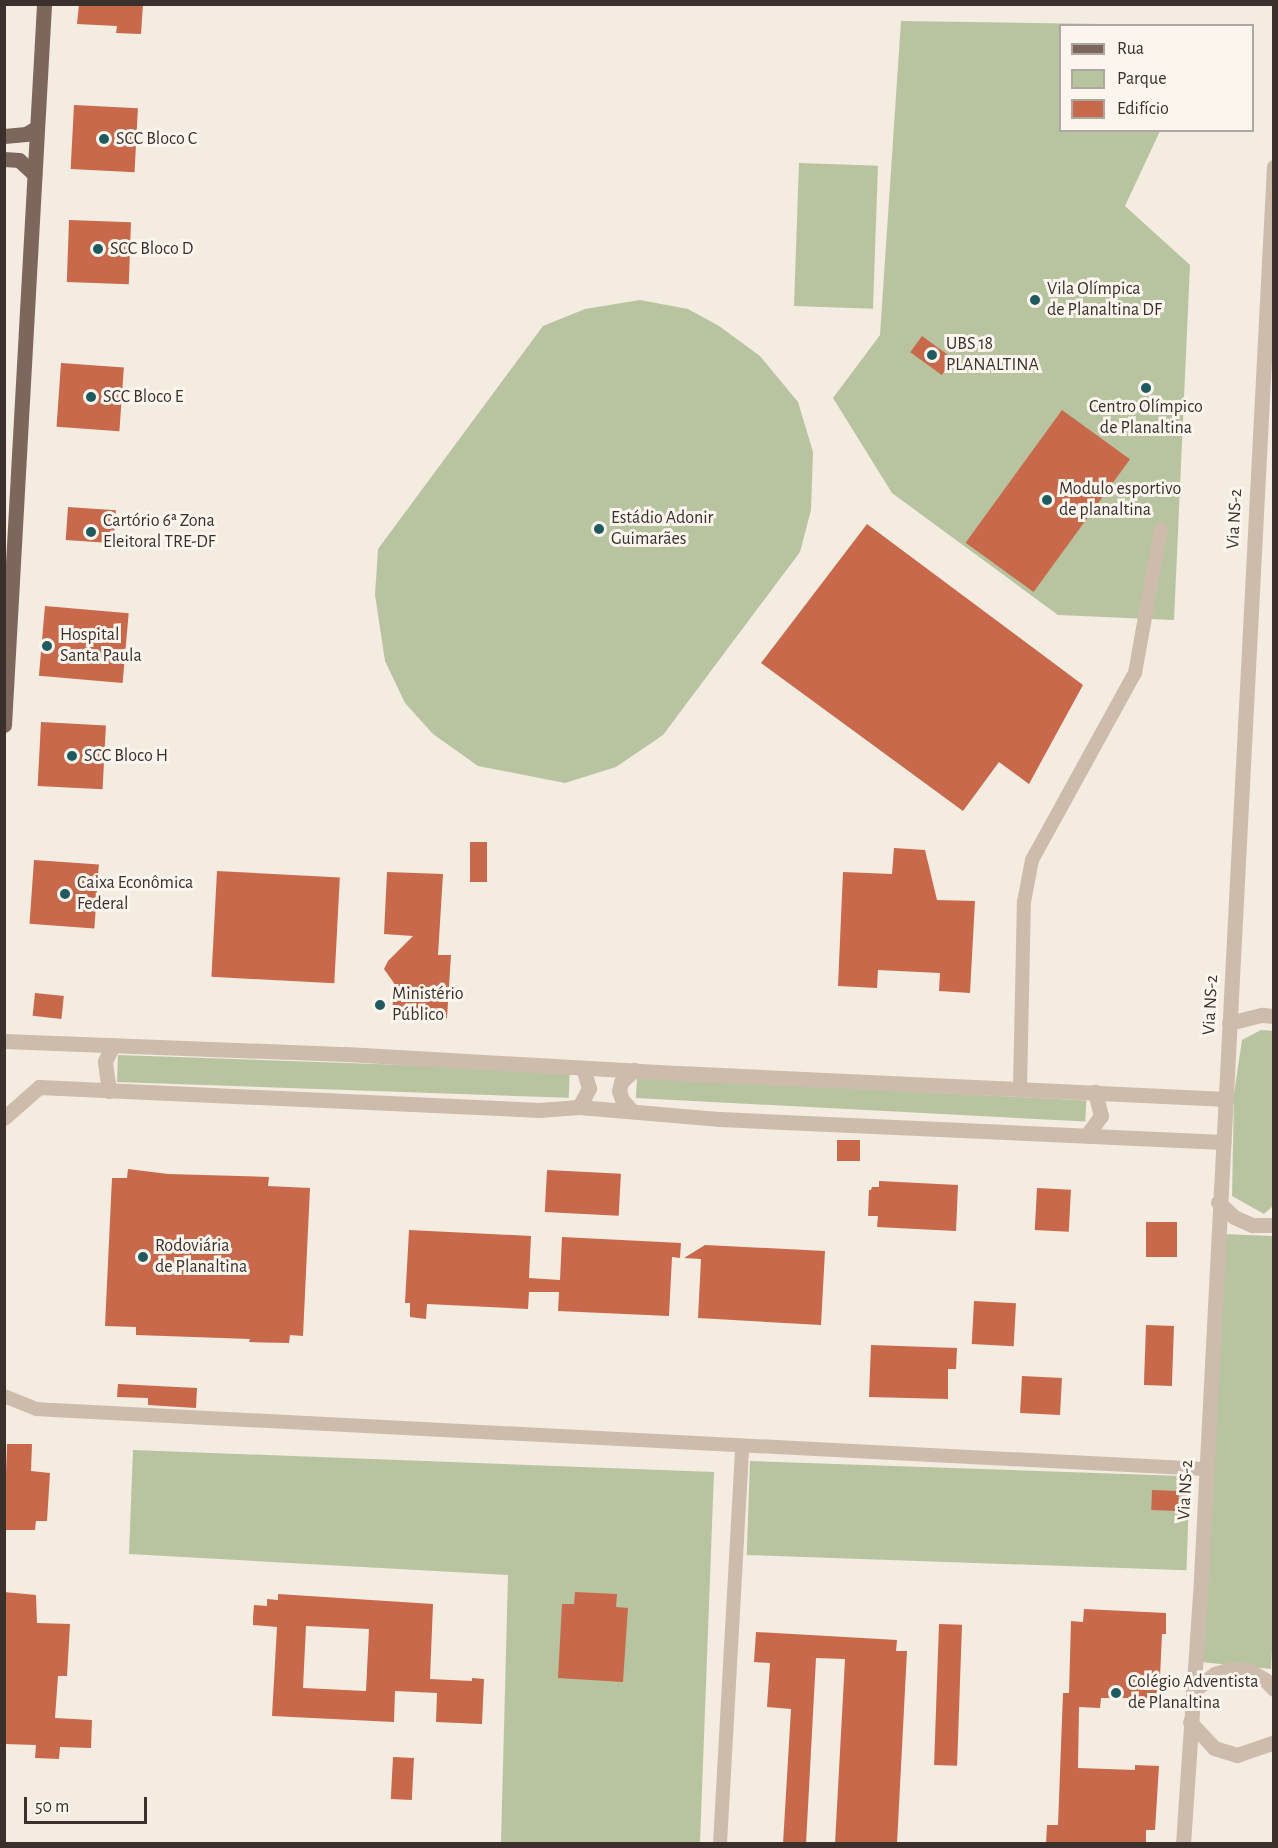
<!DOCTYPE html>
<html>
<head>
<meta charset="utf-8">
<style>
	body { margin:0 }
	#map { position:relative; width:1278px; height:1848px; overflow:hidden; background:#f4ebe1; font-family:"Alegreya Sans",sans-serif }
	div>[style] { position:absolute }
	.green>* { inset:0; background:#b8c4a0; transform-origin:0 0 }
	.building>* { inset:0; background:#c8694b; transform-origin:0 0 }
	.minor>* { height:14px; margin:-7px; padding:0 7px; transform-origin:7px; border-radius:7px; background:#cdbbac }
	.tertiary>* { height:15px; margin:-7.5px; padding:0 7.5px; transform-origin:7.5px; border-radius:7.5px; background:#cdbbac }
	.primary>* { height:15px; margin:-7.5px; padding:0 7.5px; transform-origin:7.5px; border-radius:7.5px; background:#7d675c }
	.dots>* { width:16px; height:16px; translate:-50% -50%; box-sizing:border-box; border:3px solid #fbf5ee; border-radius:50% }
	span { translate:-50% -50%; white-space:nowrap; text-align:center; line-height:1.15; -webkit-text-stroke:6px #fbf5ee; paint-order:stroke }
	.poi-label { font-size:18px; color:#3b302b }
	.left { translate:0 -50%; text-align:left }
	.street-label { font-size:18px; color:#3b302b }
	.frame { position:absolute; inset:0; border:6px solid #3b302b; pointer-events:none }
	.legend { position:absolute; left:1059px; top:24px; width:195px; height:108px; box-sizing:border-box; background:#fbf5ee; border:2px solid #aea6a0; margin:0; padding:8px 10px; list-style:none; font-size:18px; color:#3b302b }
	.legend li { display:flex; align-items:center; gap:12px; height:30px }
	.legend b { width:30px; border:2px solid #aea6a0 }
	.scale { position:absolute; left:24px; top:1797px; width:123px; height:27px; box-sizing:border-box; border:3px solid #3b302b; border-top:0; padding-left:8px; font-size:18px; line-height:21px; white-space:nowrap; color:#3b302b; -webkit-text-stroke:4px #fbf5ee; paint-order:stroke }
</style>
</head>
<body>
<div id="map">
	<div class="green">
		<div style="clip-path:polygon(901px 21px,1168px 25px,1060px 26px,1060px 130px,1160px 131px,1125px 206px,1190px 265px,1174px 620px,1058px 615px,892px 493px,833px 398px,880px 335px)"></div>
		<div style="left:799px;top:163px;width:79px;height:143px;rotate:2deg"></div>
		<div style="clip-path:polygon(640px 300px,688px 309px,719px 326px,760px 356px,798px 402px,813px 452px,811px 510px,800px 552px,663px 735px,616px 767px,565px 783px,478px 766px,433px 734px,405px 703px,385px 661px,375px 595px,378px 549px,543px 326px,585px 309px)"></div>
		<div style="clip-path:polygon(1261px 1030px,1274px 1031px,1273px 1206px,1264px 1214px,1232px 1196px,1234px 1094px,1242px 1040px)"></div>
		<div style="left:118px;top:1055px;width:452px;height:27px;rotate:2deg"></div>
		<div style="left:637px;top:1077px;width:450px;height:21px;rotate:3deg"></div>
		<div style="clip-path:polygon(1223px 1234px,1273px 1236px,1274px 1611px,1271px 1669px,1200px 1662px)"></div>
		<div style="clip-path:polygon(133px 1450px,714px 1472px,700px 1843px,501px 1843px,508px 1575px,129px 1554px)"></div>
		<div style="left:750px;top:1461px;width:440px;height:94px;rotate:2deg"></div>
	</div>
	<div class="building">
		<div style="clip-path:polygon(79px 4px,143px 4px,141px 34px,116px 33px,117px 26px,77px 24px)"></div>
		<div style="left:74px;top:105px;width:64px;height:64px;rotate:3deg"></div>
		<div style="left:69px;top:220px;width:62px;height:62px;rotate:2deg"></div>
		<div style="left:922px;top:336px;width:39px;height:20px;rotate:36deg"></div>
		<div style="left:61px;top:363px;width:63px;height:64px;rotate:4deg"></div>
		<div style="left:1062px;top:410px;width:84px;height:164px;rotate:36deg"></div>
		<div style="left:68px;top:507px;width:48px;height:33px;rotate:4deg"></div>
		<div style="clip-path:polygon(867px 524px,1083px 685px,1029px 784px,999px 762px,963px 811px,761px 663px)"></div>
		<div style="left:45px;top:606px;width:84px;height:70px;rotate:5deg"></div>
		<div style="left:41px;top:722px;width:65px;height:64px;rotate:3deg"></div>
		<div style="left:470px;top:842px;width:17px;height:40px"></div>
		<div style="clip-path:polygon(894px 848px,925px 850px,937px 900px,975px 901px,970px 993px,939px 991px,940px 973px,878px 970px,877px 988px,838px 986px,843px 872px,892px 874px)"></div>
		<div style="left:34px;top:860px;width:65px;height:64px;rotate:4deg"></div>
		<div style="left:217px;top:871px;width:123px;height:106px;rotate:3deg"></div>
		<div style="clip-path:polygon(387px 872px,443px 874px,438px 955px,451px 955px,447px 1018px,392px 1015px,394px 983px,384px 969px,388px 961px,413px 936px,384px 934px)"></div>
		<div style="left:35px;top:993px;width:29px;height:23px;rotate:6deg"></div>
		<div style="left:837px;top:1140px;width:23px;height:21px"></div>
		<div style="clip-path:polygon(128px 1169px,168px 1174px,269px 1177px,268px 1186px,310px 1188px,303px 1336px,290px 1335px,289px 1343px,249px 1342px,250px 1339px,136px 1335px,136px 1327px,105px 1326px,112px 1178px,127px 1178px)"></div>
		<div style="left:547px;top:1170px;width:74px;height:42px;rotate:3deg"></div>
		<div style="clip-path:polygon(879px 1181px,958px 1185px,956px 1231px,877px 1227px,878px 1216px,868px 1216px,869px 1190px,871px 1190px,872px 1187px,879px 1187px)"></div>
		<div style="left:1037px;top:1188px;width:34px;height:42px;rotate:3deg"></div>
		<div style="left:1146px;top:1222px;width:31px;height:35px"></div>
		<div style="clip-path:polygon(409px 1230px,531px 1236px,529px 1278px,560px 1280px,562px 1237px,681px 1243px,680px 1258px,672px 1257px,669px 1316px,558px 1311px,559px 1292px,529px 1292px,528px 1309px,427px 1304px,426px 1319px,410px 1317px,410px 1303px,405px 1303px)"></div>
		<div style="clip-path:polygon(705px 1245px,825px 1251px,821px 1325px,698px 1318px,701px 1259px,684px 1258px)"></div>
		<div style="left:974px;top:1301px;width:42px;height:43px;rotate:3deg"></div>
		<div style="left:1146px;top:1325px;width:28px;height:60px;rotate:2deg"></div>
		<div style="clip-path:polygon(871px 1345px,957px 1348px,956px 1369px,948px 1369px,948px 1399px,869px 1397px)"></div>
		<div style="left:1022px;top:1376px;width:40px;height:37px;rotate:3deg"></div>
		<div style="clip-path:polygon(118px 1384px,197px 1388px,196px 1408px,148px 1405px,148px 1398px,117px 1397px)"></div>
		<div style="clip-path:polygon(7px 1444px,32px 1444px,31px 1471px,50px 1473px,47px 1521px,36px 1521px,35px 1530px,4px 1530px)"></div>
		<div style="left:1152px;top:1490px;width:27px;height:20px;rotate:2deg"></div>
		<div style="clip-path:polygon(4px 1592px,36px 1595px,37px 1623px,70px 1624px,67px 1676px,58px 1676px,55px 1718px,92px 1720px,91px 1748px,60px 1747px,59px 1759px,35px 1758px,36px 1745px,4px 1744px)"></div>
		<div style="clip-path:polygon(575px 1592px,617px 1594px,616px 1607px,628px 1608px,623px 1682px,558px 1678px,562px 1604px,574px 1604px)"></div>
		<div style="clip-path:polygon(evenodd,278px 1594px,433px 1604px,430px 1679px,472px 1681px,472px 1678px,484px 1679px,482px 1724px,436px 1722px,437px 1693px,395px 1691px,394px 1722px,272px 1716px,277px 1627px,253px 1625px,253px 1618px,254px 1605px,267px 1606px,267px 1599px,278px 1600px,278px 1594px,306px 1626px,369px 1629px,366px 1691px,303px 1688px,306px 1626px)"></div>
		<div style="clip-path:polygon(1084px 1609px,1166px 1613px,1166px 1634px,1162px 1634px,1159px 1698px,1101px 1698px,1100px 1708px,1079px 1707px,1078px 1768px,1135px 1770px,1135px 1765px,1159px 1766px,1155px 1830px,1146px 1830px,1146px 1844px,1046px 1844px,1047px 1825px,1058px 1825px,1063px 1693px,1069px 1693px,1071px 1621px,1083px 1622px)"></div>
		<div style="left:939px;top:1624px;width:23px;height:141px;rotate:2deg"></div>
		<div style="clip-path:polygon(756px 1632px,897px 1640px,896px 1651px,907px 1651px,897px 1844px,835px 1844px,845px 1659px,816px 1658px,806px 1844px,783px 1844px,791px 1709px,767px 1707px,770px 1663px,754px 1662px)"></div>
		<div style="left:393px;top:1757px;width:21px;height:42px;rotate:3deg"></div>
	</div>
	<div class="minor">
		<div style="left:1020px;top:1089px;width:187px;rotate:-88.8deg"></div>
		<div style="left:1024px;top:902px;width:43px;rotate:-79.2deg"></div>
		<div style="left:1032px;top:860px;width:213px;rotate:-61.2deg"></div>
		<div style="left:1135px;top:673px;width:146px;rotate:-79.8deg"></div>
		<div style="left:4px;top:1396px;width:35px;rotate:22deg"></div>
		<div style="left:37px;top:1409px;width:16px;rotate:4deg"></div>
		<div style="left:53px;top:1410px;width:1155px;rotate:2.93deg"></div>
		<div style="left:720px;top:1844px;width:399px;rotate:-86.8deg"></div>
	</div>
	<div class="tertiary">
		<div style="left:1229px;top:1023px;width:34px;rotate:-14deg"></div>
		<div style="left:1262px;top:1015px;width:12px;rotate:5deg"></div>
		<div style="left:4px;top:1041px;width:342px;rotate:2.2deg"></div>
		<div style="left:346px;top:1054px;width:334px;rotate:3.3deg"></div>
		<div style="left:679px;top:1073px;width:548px;rotate:2.72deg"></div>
		<div style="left:109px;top:1091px;width:30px;rotate:-98deg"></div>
		<div style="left:105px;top:1061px;width:16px;rotate:-63deg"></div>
		<div style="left:579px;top:1107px;width:21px;rotate:-62deg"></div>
		<div style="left:589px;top:1088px;width:21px;rotate:-107deg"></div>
		<div style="left:631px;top:1110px;width:13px;rotate:-132deg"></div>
		<div style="left:622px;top:1100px;width:9px;rotate:-108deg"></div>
		<div style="left:619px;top:1091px;width:9px;rotate:-77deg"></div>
		<div style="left:621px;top:1082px;width:18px;rotate:-43deg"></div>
		<div style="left:4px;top:1118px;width:47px;rotate:-41.5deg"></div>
		<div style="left:39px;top:1087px;width:501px;rotate:2.63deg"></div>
		<div style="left:539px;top:1110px;width:40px;rotate:-4.3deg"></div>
		<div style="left:579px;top:1107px;width:142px;rotate:4.9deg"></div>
		<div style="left:720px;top:1119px;width:504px;rotate:2.62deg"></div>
		<div style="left:1087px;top:1135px;width:24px;rotate:-54deg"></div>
		<div style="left:1101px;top:1116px;width:25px;rotate:-104deg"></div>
		<div style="left:1218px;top:1202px;width:22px;rotate:43deg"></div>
		<div style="left:1234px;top:1217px;width:20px;rotate:24deg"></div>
		<div style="left:1252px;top:1225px;width:22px"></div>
		<div style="left:1193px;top:1691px;width:28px;rotate:-38deg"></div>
		<div style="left:1215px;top:1674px;width:16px;rotate:-18deg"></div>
		<div style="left:1230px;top:1669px;width:18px;rotate:3deg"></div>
		<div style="left:1248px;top:1670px;width:20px;rotate:30deg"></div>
		<div style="left:1265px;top:1680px;width:13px;rotate:45deg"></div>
		<div style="left:1190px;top:1722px;width:35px;rotate:47deg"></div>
		<div style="left:1214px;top:1748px;width:24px;rotate:17deg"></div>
		<div style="left:1237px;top:1755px;width:39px;rotate:-19deg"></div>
		<div style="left:1183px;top:1844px;width:248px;rotate:-86.1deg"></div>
		<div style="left:1200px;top:1597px;width:1432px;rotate:-87.04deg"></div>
	</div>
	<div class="primary">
		<div style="left:4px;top:136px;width:22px;rotate:-5deg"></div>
		<div style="left:26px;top:134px;width:12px;rotate:-31deg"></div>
		<div style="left:4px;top:159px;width:15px;rotate:4deg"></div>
		<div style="left:19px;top:160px;width:21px;rotate:43deg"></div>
		<div style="left:4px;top:725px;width:722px;rotate:-86.82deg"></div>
	</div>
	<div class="dots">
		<div style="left:104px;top:139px;background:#1f5a5e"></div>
		<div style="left:98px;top:249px;background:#1f5a5e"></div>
		<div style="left:1035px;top:300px;background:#1f5a5e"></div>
		<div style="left:932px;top:355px;background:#1f5a5e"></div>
		<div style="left:1146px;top:388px;background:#1f5a5e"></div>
		<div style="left:91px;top:397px;background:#1f5a5e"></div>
		<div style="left:1047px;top:500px;background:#1f5a5e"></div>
		<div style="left:599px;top:529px;background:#1f5a5e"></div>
		<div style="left:91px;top:532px;background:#1f5a5e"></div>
		<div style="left:47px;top:646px;background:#1f5a5e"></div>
		<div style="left:72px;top:756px;background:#1f5a5e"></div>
		<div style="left:65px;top:894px;background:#1f5a5e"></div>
		<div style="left:380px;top:1005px;background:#1f5a5e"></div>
		<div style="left:143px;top:1257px;background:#1f5a5e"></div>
		<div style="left:1116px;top:1693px;background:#1f5a5e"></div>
	</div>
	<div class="poi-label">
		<span class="left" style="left:116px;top:139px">SCC Bloco C</span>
		<span class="left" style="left:110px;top:249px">SCC Bloco D</span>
		<span class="left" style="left:1047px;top:300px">Vila Olímpica<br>de Planaltina DF</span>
		<span class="left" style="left:946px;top:355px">UBS 18<br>PLANALTINA</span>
		<span class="left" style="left:103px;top:397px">SCC Bloco E</span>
		<span style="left:1146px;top:418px">Centro Olímpico<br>de Planaltina</span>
		<span class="left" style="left:1059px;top:500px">Modulo esportivo<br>de planaltina</span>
		<span class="left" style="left:611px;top:529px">Estádio Adonir<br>Guimarães</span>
		<span class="left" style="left:103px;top:532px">Cartório 6ª Zona<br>Eleitoral TRE-DF</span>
		<span class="left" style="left:60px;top:646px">Hospital<br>Santa Paula</span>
		<span class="left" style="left:84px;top:756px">SCC Bloco H</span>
		<span class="left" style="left:77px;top:894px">Caixa Econômica<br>Federal</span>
		<span class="left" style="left:392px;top:1005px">Ministério<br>Público</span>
		<span class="left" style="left:155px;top:1257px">Rodoviária<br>de Planaltina</span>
		<span class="left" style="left:1128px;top:1693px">Colégio Adventista<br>de Planaltina</span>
	</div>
	<div class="street-label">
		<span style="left:1235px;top:519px;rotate:-87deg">Via NS-2</span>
		<span style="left:1211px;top:1005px;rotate:-87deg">Via NS-2</span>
		<span style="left:1186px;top:1490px;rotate:-87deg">Via NS-2</span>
	</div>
	<div class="frame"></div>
	<ul class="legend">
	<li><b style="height:8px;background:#7d675c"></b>Rua</li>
	<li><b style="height:16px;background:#b8c4a0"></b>Parque</li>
	<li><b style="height:16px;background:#c8694b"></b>Edifício</li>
	</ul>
	<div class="scale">50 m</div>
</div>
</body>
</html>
